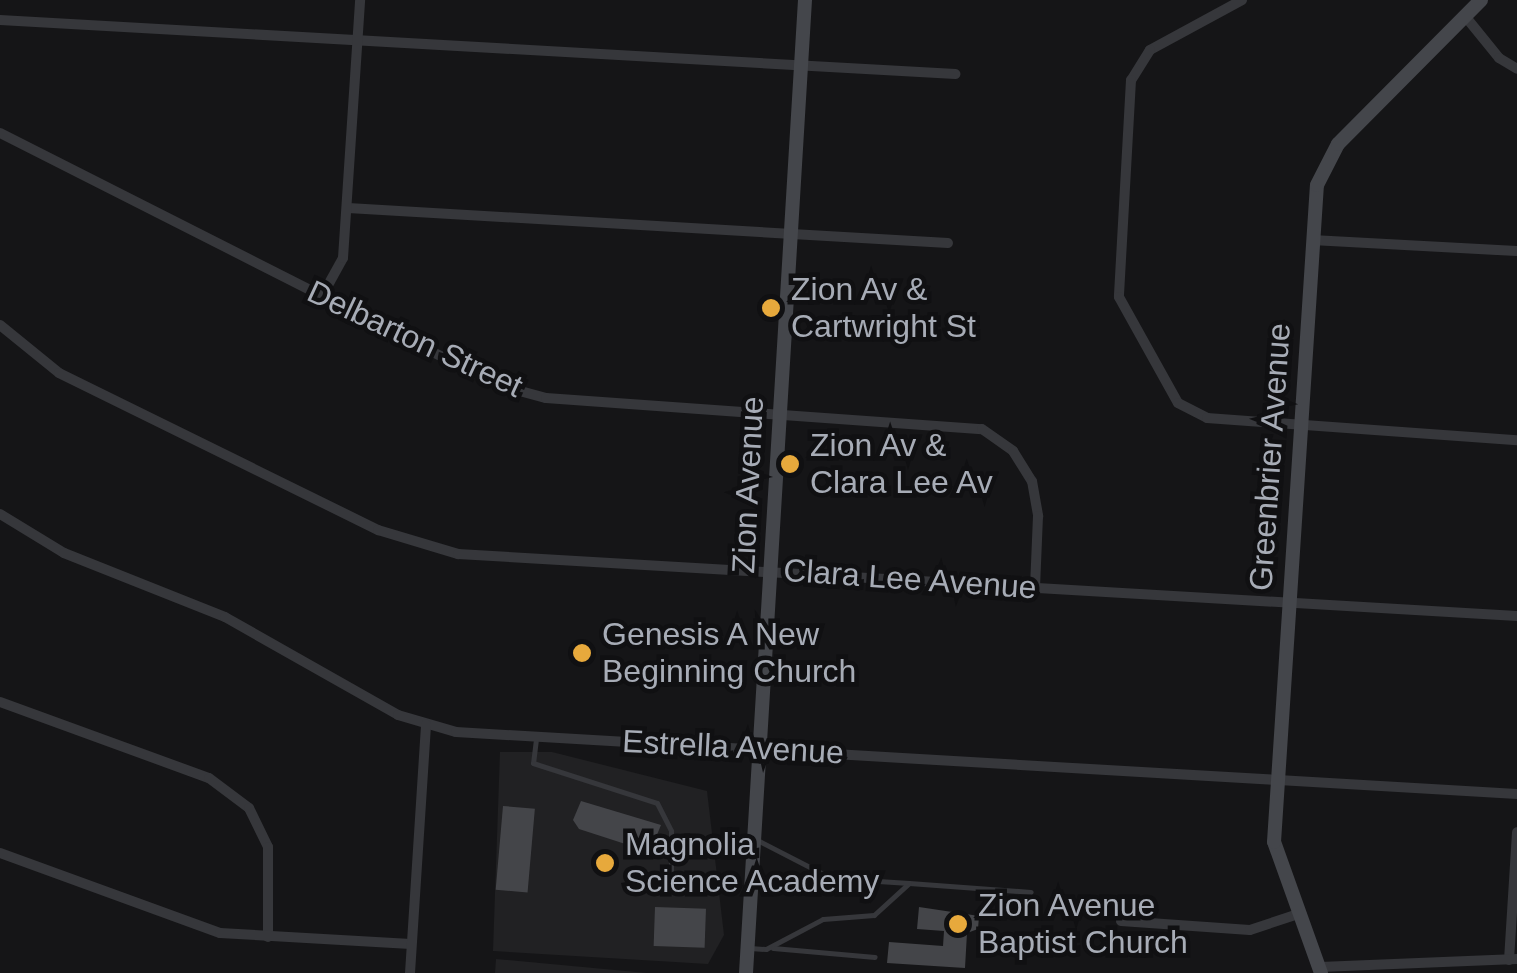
<!DOCTYPE html>
<html>
<head>
<meta charset="utf-8">
<style>
	body { margin:0 }
	#map { position:relative; width:1517px; height:973px; overflow:hidden; background:#151517; font-family:Arial,sans-serif }
	div>[style] { position:absolute }
	.built>* { inset:0; background:#212123 }
	.building>* { inset:0; background:#444549; transform-origin:0 0 }
	.lane>* { height:5px; margin:-2.5px; padding:0 2.5px; transform-origin:2.5px; border-radius:2.5px; background:#36373b }
	.street>* { height:10px; margin:-5px; padding:0 5px; transform-origin:5px; border-radius:5px; background:#36373b }
	.secondary>* { height:14px; margin:-7px; padding:0 7px; transform-origin:7px; border-radius:7px; background:#44464b }
	.dots>* { width:28px; height:28px; translate:-50% -50%; box-sizing:border-box; border:5px solid #101012; border-radius:50% }
	span { translate:-50% -50%; white-space:nowrap; text-align:center; line-height:1.15; -webkit-text-stroke:9px #101012; paint-order:stroke }
	.poi-label { font-size:32px; color:#a7acb6 }
	.left { translate:0 -50%; text-align:left }
	.street-label { font-size:32px; color:#a7acb6 }
</style>
</head>
<body>
<div id="map">
	<div class="built">
		<div style="clip-path:polygon(500px 752px,552px 752px,707px 791px,724px 935px,708px 964px,493px 951px)"></div>
		<div style="clip-path:polygon(496px 959px,647px 973px,495px 973px)"></div>
	</div>
	<div class="building">
		<div style="clip-path:polygon(581px 801px,661px 825px,650px 852px,579px 829px,573px 820px)"></div>
		<div style="left:503px;top:806px;width:32px;height:84px;rotate:5deg"></div>
		<div style="left:655px;top:907px;width:51px;height:39px;rotate:2deg"></div>
		<div style="clip-path:polygon(919px 907px,979px 916px,978px 929px,967px 933px,965px 968px,887px 963px,889px 942px,943px 946px,944px 931px,917px 929px)"></div>
	</div>
	<div class="lane">
		<div style="left:536px;top:739px;width:24px;rotate:97deg"></div>
		<div style="left:533px;top:763px;width:130px;rotate:17.9deg"></div>
		<div style="left:657px;top:803px;width:31px;rotate:63deg"></div>
		<div style="left:671px;top:831px;width:51px;rotate:90deg"></div>
		<div style="left:909px;top:883px;width:122px;rotate:4.2deg"></div>
		<div style="left:750px;top:948px;width:16px;rotate:4deg"></div>
		<div style="left:766px;top:949px;width:64px;rotate:-27.8deg"></div>
		<div style="left:823px;top:919px;width:51px;rotate:-4.5deg"></div>
		<div style="left:874px;top:915px;width:47px;rotate:-42.4deg"></div>
		<div style="left:909px;top:883px;width:78px;rotate:-176.3deg"></div>
		<div style="left:831px;top:878px;width:83px;rotate:-152.8deg"></div>
		<div style="left:773px;top:948px;width:102px;rotate:5deg"></div>
	</div>
	<div class="street">
		<div style="left:1242px;top:0;width:105px;rotate:151.5deg"></div>
		<div style="left:1150px;top:50px;width:36px;rotate:122deg"></div>
		<div style="left:1131px;top:80px;width:217px;rotate:93.2deg"></div>
		<div style="left:1119px;top:297px;width:121px;rotate:60.9deg"></div>
		<div style="left:1178px;top:403px;width:33px;rotate:27deg"></div>
		<div style="left:1207px;top:418px;width:311px;rotate:4.1deg"></div>
		<div style="left:1465px;top:16px;width:54px;rotate:51deg"></div>
		<div style="left:1499px;top:58px;width:21px;rotate:31deg"></div>
		<div style="left:0;top:20px;width:957px;rotate:3.24deg"></div>
		<div style="left:0;top:133px;width:558px;rotate:26.84deg"></div>
		<div style="left:498px;top:385px;width:50px;rotate:15.2deg"></div>
		<div style="left:546px;top:398px;width:437px;rotate:4.1deg"></div>
		<div style="left:982px;top:429px;width:38px;rotate:35deg"></div>
		<div style="left:1013px;top:451px;width:36px;rotate:58deg"></div>
		<div style="left:1032px;top:481px;width:36px;rotate:80deg"></div>
		<div style="left:1038px;top:516px;width:71px;rotate:92.4deg"></div>
		<div style="left:348px;top:208px;width:601px;rotate:3.34deg"></div>
		<div style="left:1312px;top:240px;width:205px;rotate:3.1deg"></div>
		<div style="left:322px;top:296px;width:43px;rotate:-61.1deg"></div>
		<div style="left:343px;top:258px;width:259px;rotate:-86.2deg"></div>
		<div style="left:0;top:325px;width:76px;rotate:39.1deg"></div>
		<div style="left:59px;top:373px;width:356px;rotate:26.2deg"></div>
		<div style="left:378px;top:530px;width:84px;rotate:16.7deg"></div>
		<div style="left:458px;top:554px;width:1061px;rotate:3.35deg"></div>
		<div style="left:0;top:514px;width:75px;rotate:31.4deg"></div>
		<div style="left:64px;top:553px;width:173px;rotate:21.7deg"></div>
		<div style="left:225px;top:617px;width:199px;rotate:29.5deg"></div>
		<div style="left:398px;top:715px;width:60px;rotate:16.3deg"></div>
		<div style="left:456px;top:732px;width:1063px;rotate:3.34deg"></div>
		<div style="left:0;top:702px;width:222px;rotate:20deg"></div>
		<div style="left:209px;top:778px;width:50px;rotate:36.9deg"></div>
		<div style="left:249px;top:808px;width:43px;rotate:64deg"></div>
		<div style="left:268px;top:847px;width:90px;rotate:90deg"></div>
		<div style="left:0;top:853px;width:234px;rotate:20deg"></div>
		<div style="left:220px;top:933px;width:191px;rotate:3.3deg"></div>
		<div style="left:1121px;top:921px;width:129px;rotate:4deg"></div>
		<div style="left:1250px;top:930px;width:54px;rotate:-18.4deg"></div>
		<div style="left:1509px;top:960px;width:128px;rotate:-86.4deg"></div>
		<div style="left:1320px;top:967px;width:197px;rotate:-2.3deg"></div>
		<div style="left:410px;top:973px;width:249px;rotate:-86.3deg"></div>
	</div>
	<div class="secondary">
		<div style="left:746px;top:973px;width:975px;rotate:-86.53deg"></div>
		<div style="left:1321px;top:973px;width:139px;rotate:-109.7deg"></div>
		<div style="left:1274px;top:842px;width:658px;rotate:-86.26deg"></div>
		<div style="left:1317px;top:185px;width:46px;rotate:-62.9deg"></div>
		<div style="left:1338px;top:144px;width:203px;rotate:-45.2deg"></div>
	</div>
	<div class="dots">
		<div style="left:771px;top:308px;background:#e7a93c"></div>
		<div style="left:790px;top:464px;background:#e7a93c"></div>
		<div style="left:582px;top:653px;background:#e7a93c"></div>
		<div style="left:605px;top:863px;background:#e7a93c"></div>
		<div style="left:958px;top:924px;background:#e7a93c"></div>
	</div>
	<div class="poi-label">
		<span class="left" style="left:791px;top:308px">Zion Av &amp;<br>Cartwright St</span>
		<span class="left" style="left:810px;top:464px">Zion Av &amp;<br>Clara Lee Av</span>
		<span class="left" style="left:602px;top:653px">Genesis A New<br>Beginning Church</span>
		<span class="left" style="left:625px;top:863px">Magnolia<br>Science Academy</span>
		<span class="left" style="left:978px;top:924px">Zion Avenue<br>Baptist Church</span>
	</div>
	<div class="street-label">
		<span style="left:415px;top:339px;rotate:25deg">Delbarton Street</span>
		<span style="left:1270px;top:457px;rotate:-86deg">Greenbrier Avenue</span>
		<span style="left:748px;top:485px;rotate:-87deg">Zion Avenue</span>
		<span style="left:910px;top:579px;rotate:4deg">Clara Lee Avenue</span>
		<span style="left:733px;top:747px;rotate:3deg">Estrella Avenue</span>
	</div>
</div>
</body>
</html>
